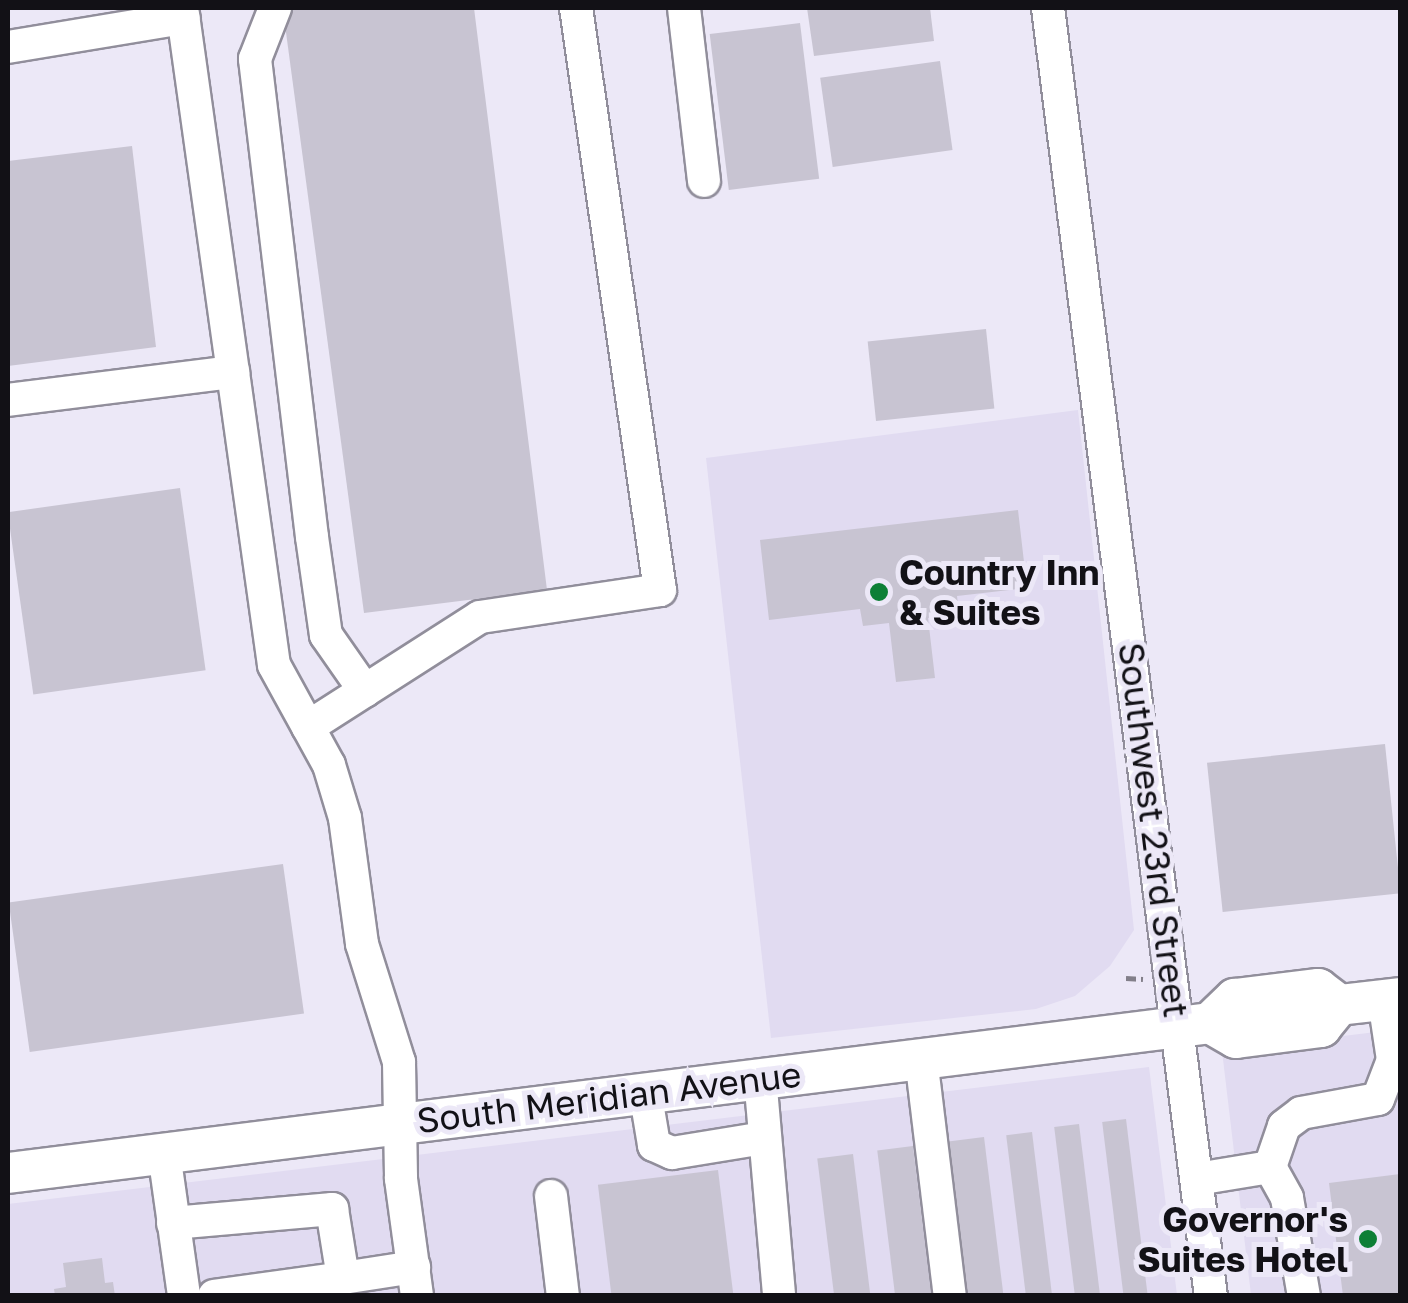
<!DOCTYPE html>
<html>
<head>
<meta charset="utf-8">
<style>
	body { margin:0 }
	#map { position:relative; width:1408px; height:1303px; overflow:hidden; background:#ece8f7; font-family:"Golos Text",sans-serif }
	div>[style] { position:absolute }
	.built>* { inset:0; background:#e1dbf1 }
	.building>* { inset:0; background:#c8c4d2; transform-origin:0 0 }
	.path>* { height:5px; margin-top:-2.5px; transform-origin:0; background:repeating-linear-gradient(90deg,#827f89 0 10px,transparent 0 15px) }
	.roads { filter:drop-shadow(2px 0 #918e9b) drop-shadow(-2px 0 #918e9b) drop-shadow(0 2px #918e9b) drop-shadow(0 -2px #918e9b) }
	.minor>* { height:32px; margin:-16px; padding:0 16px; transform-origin:16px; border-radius:16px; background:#fff }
	.major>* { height:40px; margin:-20px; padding:0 20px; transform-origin:20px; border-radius:20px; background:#fff }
	.dots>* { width:28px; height:28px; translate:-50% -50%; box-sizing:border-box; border:5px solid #ece8f7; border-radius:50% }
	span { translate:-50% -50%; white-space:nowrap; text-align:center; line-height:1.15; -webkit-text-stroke:10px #ece8f7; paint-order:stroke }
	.poi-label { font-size:35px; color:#121116; font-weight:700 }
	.left { translate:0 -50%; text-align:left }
	.right { translate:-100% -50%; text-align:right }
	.street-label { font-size:35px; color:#121116 }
	.frame { position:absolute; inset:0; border:10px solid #121116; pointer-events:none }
</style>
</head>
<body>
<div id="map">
	<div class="built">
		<div style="clip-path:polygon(1078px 410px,1134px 930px,1110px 966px,1075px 996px,1036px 1009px,771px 1038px,706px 458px)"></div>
		<div style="clip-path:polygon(1400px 1029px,1400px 1295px,1251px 1295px,1222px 1051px)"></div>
		<div style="clip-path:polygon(1149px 1067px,1177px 1295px,8px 1295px,8px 1204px)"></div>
	</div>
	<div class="building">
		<div style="clip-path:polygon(301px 8px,474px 8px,547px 590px,364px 613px,283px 10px)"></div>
		<div style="clip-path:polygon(807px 8px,930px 8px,934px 41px,814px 56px)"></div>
		<div style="left:800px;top:23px;width:157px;height:91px;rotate:83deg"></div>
		<div style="left:940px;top:61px;width:90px;height:121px;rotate:82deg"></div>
		<div style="clip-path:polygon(132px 146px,156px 347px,8px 366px,8px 161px)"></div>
		<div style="left:986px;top:329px;width:80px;height:119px;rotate:84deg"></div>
		<div style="left:180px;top:488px;width:184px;height:174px;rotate:82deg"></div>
		<div style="clip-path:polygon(1018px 510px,1027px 588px,957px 596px,959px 614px,928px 618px,935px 678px,896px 682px,889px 623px,863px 626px,860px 609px,769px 620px,760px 540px)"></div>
		<div style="left:1385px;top:744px;width:150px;height:179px;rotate:84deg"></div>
		<div style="left:283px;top:864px;width:151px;height:277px;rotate:82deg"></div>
		<div style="left:1126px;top:1119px;width:178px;height:24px;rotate:83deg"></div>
		<div style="left:1079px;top:1124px;width:173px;height:25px;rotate:83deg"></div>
		<div style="left:1032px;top:1132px;width:165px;height:26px;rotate:83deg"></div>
		<div style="left:984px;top:1137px;width:160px;height:36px;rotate:83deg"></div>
		<div style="left:913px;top:1146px;width:151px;height:36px;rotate:83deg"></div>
		<div style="left:853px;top:1154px;width:143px;height:36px;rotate:83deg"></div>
		<div style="left:718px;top:1170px;width:127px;height:121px;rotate:83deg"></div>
		<div style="clip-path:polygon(1400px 1174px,1400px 1296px,1343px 1296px,1329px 1183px)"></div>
		<div style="clip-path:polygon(102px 1258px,105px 1283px,113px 1282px,115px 1296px,55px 1296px,54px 1289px,66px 1287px,63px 1263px)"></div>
	</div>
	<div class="path">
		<div style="left:1126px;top:978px;width:17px;rotate:3deg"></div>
	</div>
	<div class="roads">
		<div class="minor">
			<div style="left:182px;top:8px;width:663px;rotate:82.03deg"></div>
			<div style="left:274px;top:665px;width:114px;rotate:61.2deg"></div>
			<div style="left:329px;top:765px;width:55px;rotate:73.2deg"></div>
			<div style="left:345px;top:818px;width:127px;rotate:82.3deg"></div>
			<div style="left:362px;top:944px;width:124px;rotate:72.6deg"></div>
			<div style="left:399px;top:1062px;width:117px;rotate:89deg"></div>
			<div style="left:401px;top:1179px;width:118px;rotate:82.2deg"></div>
			<div style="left:275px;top:8px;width:55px;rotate:111.4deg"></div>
			<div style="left:255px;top:59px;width:481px;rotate:83.2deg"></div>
			<div style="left:312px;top:537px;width:99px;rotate:81.9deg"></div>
			<div style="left:326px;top:635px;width:68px;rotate:55.1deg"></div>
			<div style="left:684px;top:8px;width:174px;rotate:83.4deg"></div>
			<div style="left:1048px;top:8px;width:1298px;rotate:82.79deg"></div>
			<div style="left:8px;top:47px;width:178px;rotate:-9.4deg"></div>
			<div style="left:8px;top:400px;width:227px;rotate:-7.1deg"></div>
			<div style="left:308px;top:727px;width:204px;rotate:-32.6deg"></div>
			<div style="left:480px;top:617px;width:182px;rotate:-8.5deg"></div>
			<div style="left:660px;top:590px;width:588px;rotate:-98.21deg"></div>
			<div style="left:921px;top:1058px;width:240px;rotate:83.1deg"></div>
			<div style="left:760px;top:1077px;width:220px;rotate:85deg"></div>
			<div style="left:645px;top:1091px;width:55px;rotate:80.5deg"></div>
			<div style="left:654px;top:1145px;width:20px;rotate:24deg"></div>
			<div style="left:672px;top:1153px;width:93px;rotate:-9.3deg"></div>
			<div style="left:164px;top:1153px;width:144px;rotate:82deg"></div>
			<div style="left:1270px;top:1167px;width:35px;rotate:61deg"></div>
			<div style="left:1287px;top:1198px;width:99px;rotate:80.2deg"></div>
			<div style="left:1197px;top:1179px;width:74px;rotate:-9.3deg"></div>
			<div style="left:1270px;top:1167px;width:43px;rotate:-71.1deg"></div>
			<div style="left:1284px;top:1126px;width:21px;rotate:-37deg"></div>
			<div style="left:1301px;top:1113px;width:78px;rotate:-10.3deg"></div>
			<div style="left:1378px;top:1099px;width:42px;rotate:-69deg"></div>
			<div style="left:1393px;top:1060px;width:61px;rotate:-98.5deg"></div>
			<div style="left:551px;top:1196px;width:101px;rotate:83.2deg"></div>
			<div style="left:173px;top:1223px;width:160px;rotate:-5deg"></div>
			<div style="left:332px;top:1209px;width:70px;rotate:80.9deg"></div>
			<div style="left:343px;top:1278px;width:130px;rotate:172.1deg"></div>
			<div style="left:343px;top:1278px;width:72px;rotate:-8.8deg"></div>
		</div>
		<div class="major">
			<div style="left:1210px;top:1023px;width:35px;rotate:-44deg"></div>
			<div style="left:1235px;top:999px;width:84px;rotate:-6.9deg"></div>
			<div style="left:1318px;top:989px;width:26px;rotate:37deg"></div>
			<div style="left:8px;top:1173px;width:1211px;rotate:-7.11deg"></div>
			<div style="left:1210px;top:1023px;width:30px;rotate:30deg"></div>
			<div style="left:1236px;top:1038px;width:86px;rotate:-7.4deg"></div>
			<div style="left:1321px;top:1027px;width:28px;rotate:-51deg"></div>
			<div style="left:1339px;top:1005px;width:61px;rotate:-6.5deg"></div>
		</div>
	</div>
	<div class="dots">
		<div style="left:879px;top:592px;background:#0d7f36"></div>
		<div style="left:1368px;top:1239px;background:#0d7f36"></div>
	</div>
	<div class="poi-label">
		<span class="left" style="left:899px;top:592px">Country Inn<br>&amp; Suites</span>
		<span class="right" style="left:1348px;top:1239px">Governor's<br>Suites Hotel</span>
	</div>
	<div class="street-label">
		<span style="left:1154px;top:830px;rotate:83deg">Southwest 23rd Street</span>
		<span style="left:609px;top:1097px;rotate:-7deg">South Meridian Avenue</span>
	</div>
	<div class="frame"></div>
</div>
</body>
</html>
